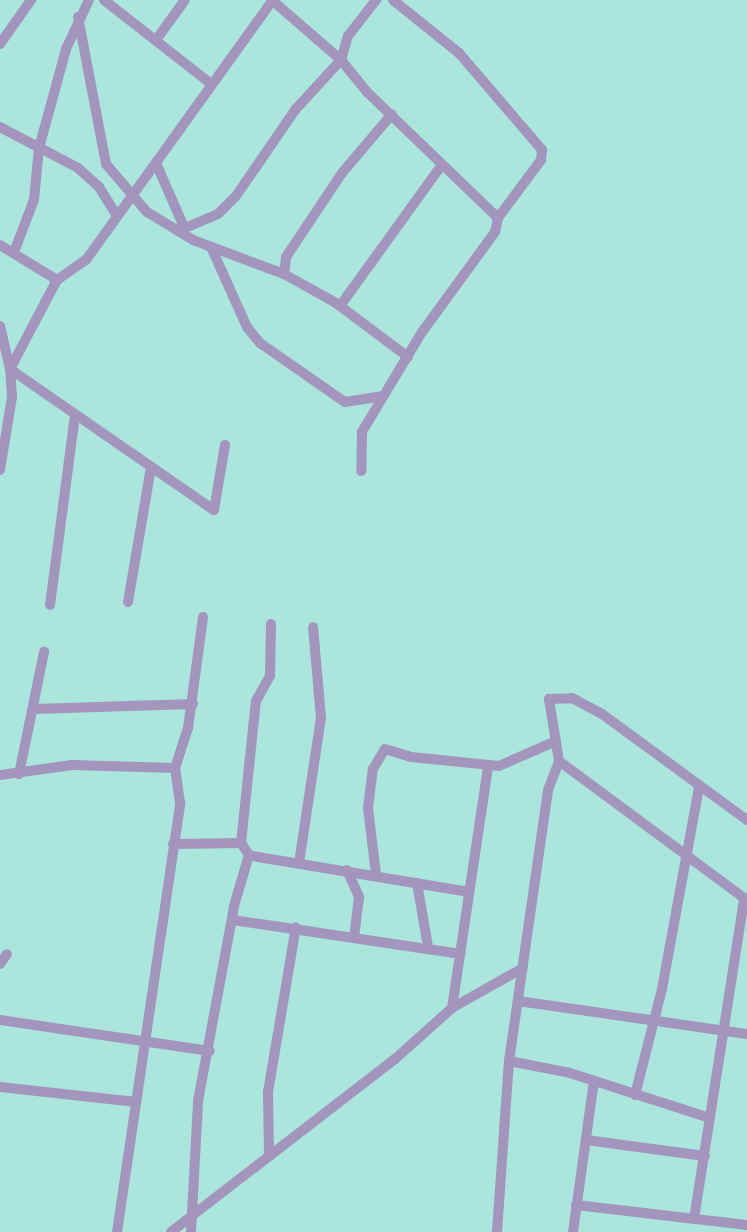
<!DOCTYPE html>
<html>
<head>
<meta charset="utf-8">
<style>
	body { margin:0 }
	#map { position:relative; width:747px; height:1232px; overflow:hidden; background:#aae6db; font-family:"Times New Roman",serif }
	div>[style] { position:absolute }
	.minor>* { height:10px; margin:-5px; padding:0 5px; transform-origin:5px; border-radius:5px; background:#a495bd }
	span { translate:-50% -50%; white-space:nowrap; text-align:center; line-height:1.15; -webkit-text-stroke:7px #aae6db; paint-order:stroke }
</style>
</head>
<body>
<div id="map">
	<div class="minor">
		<div style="left:104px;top:0;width:136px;rotate:38.1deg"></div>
		<div style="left:393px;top:0;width:85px;rotate:38.8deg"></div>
		<div style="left:459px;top:53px;width:128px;rotate:49.4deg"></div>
		<div style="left:542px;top:150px;width:10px;rotate:96deg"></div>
		<div style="left:541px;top:160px;width:72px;rotate:126.6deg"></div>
		<div style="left:273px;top:1px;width:90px;rotate:40.9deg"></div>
		<div style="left:341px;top:60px;width:41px;rotate:50.9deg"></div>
		<div style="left:367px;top:92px;width:182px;rotate:43.9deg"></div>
		<div style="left:498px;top:218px;width:14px;rotate:102deg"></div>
		<div style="left:495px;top:232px;width:124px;rotate:126.1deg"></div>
		<div style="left:422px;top:332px;width:117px;rotate:121deg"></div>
		<div style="left:362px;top:432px;width:39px;rotate:91deg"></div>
		<div style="left:78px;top:17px;width:150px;rotate:79.2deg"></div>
		<div style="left:106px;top:164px;width:63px;rotate:49.5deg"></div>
		<div style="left:147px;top:212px;width:54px;rotate:31.3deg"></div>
		<div style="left:193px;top:240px;width:97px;rotate:20.5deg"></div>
		<div style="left:284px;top:274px;width:60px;rotate:29.1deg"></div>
		<div style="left:336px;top:303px;width:90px;rotate:36.9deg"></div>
		<div style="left:156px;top:40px;width:49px;rotate:-54.1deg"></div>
		<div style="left:0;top:44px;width:54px;rotate:-54.8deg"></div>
		<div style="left:0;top:127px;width:88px;rotate:27.7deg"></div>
		<div style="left:78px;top:168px;width:28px;rotate:42deg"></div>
		<div style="left:99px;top:187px;width:34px;rotate:58deg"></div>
		<div style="left:156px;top:163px;width:70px;rotate:66.4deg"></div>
		<div style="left:178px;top:231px;width:43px;rotate:-23deg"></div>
		<div style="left:218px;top:214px;width:25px;rotate:-45deg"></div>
		<div style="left:236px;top:196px;width:104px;rotate:-55.5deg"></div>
		<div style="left:295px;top:110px;width:68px;rotate:-47.4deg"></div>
		<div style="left:341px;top:60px;width:25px;rotate:-74deg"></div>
		<div style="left:348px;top:36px;width:46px;rotate:-52.1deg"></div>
		<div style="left:0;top:245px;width:67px;rotate:31.6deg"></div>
		<div style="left:211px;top:247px;width:88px;rotate:65.8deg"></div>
		<div style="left:247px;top:327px;width:21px;rotate:51deg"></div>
		<div style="left:260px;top:343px;width:103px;rotate:34.8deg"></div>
		<div style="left:345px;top:402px;width:37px;rotate:-9deg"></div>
		<div style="left:14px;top:252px;width:56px;rotate:-69deg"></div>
		<div style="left:34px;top:200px;width:52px;rotate:-84.5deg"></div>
		<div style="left:39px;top:148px;width:103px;rotate:-74.7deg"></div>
		<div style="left:66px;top:49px;width:54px;rotate:-64.9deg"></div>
		<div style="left:284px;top:274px;width:17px;rotate:-83deg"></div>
		<div style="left:286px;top:257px;width:101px;rotate:-56.3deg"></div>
		<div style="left:342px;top:173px;width:77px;rotate:-49.7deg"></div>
		<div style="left:340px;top:306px;width:173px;rotate:-54.2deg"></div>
		<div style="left:0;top:326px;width:44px;rotate:76.9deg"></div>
		<div style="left:10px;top:369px;width:248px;rotate:34.7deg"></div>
		<div style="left:214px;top:510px;width:66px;rotate:-80.4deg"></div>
		<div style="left:0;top:470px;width:74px;rotate:-80.7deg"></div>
		<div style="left:12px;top:397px;width:28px;rotate:-94deg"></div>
		<div style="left:10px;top:369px;width:101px;rotate:-62.2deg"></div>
		<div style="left:57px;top:280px;width:35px;rotate:-35deg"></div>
		<div style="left:86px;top:260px;width:320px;rotate:-54.3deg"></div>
		<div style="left:128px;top:602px;width:137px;rotate:-80.3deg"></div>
		<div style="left:50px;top:605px;width:191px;rotate:-82.5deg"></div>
		<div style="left:33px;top:709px;width:160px;rotate:-1.8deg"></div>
		<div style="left:559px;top:761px;width:234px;rotate:36.5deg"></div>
		<div style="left:19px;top:774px;width:125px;rotate:-78.4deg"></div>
		<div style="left:0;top:775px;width:73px;rotate:-7.9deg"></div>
		<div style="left:72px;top:765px;width:103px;rotate:1.7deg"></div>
		<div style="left:241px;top:843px;width:143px;rotate:-84deg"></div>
		<div style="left:256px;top:701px;width:29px;rotate:-61deg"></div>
		<div style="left:270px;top:676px;width:52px;rotate:-88.9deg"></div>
		<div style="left:173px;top:844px;width:68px;rotate:-0.8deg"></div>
		<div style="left:241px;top:843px;width:14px;rotate:56deg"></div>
		<div style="left:249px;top:855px;width:9px;rotate:13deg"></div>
		<div style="left:258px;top:857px;width:214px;rotate:9.4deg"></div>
		<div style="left:299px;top:863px;width:147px;rotate:-81.4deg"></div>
		<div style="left:321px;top:718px;width:91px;rotate:-95deg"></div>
		<div style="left:347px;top:870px;width:30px;rotate:66deg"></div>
		<div style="left:359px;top:897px;width:38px;rotate:97deg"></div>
		<div style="left:376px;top:874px;width:66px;rotate:-96.9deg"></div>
		<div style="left:368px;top:808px;width:39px;rotate:-83deg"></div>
		<div style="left:373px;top:769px;width:23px;rotate:-59deg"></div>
		<div style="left:385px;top:749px;width:27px;rotate:17deg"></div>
		<div style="left:411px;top:757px;width:88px;rotate:5.8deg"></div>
		<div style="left:499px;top:766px;width:62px;rotate:-23.7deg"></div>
		<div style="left:417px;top:883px;width:65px;rotate:80.2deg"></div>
		<div style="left:233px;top:920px;width:230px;rotate:8.5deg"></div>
		<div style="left:0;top:964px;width:12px;rotate:-55deg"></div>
		<div style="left:518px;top:1001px;width:231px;rotate:8.2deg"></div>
		<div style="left:452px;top:1008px;width:245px;rotate:-81.5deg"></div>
		<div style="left:0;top:1020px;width:212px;rotate:8.4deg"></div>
		<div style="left:509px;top:1061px;width:62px;rotate:11.1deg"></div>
		<div style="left:570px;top:1073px;width:147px;rotate:17.8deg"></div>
		<div style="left:0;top:1087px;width:137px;rotate:6.3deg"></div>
		<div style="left:635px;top:1095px;width:109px;rotate:-75.7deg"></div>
		<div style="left:662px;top:989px;width:205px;rotate:-79.6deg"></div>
		<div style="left:586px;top:1140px;width:120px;rotate:7.7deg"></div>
		<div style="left:269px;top:1155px;width:63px;rotate:-90.9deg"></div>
		<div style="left:268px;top:1092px;width:167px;rotate:-80.4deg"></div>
		<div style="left:576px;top:1205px;width:172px;rotate:6.7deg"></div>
		<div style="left:694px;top:1219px;width:325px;rotate:-81.1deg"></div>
		<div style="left:117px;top:1232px;width:434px;rotate:-81.6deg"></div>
		<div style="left:180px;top:803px;width:35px;rotate:-98deg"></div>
		<div style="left:175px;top:768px;width:42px;rotate:-72deg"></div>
		<div style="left:188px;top:728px;width:112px;rotate:-82.3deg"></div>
		<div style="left:171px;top:1232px;width:283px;rotate:-37.7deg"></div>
		<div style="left:395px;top:1059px;width:76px;rotate:-41.8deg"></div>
		<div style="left:452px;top:1008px;width:81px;rotate:-29.4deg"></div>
		<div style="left:191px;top:1232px;width:131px;rotate:-86.9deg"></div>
		<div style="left:198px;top:1101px;width:198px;rotate:-79.5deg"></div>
		<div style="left:234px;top:906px;width:53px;rotate:-73.6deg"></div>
		<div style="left:497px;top:1232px;width:171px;rotate:-86deg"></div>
		<div style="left:509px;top:1061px;width:274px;rotate:-81.8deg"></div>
		<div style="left:548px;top:790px;width:31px;rotate:-69deg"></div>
		<div style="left:559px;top:761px;width:63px;rotate:-99.2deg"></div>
		<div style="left:549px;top:699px;width:23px;rotate:-2deg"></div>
		<div style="left:572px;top:698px;width:34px;rotate:28deg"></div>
		<div style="left:602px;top:714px;width:180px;rotate:36.2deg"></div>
		<div style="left:573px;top:1232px;width:153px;rotate:-82.1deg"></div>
	</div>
</div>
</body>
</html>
